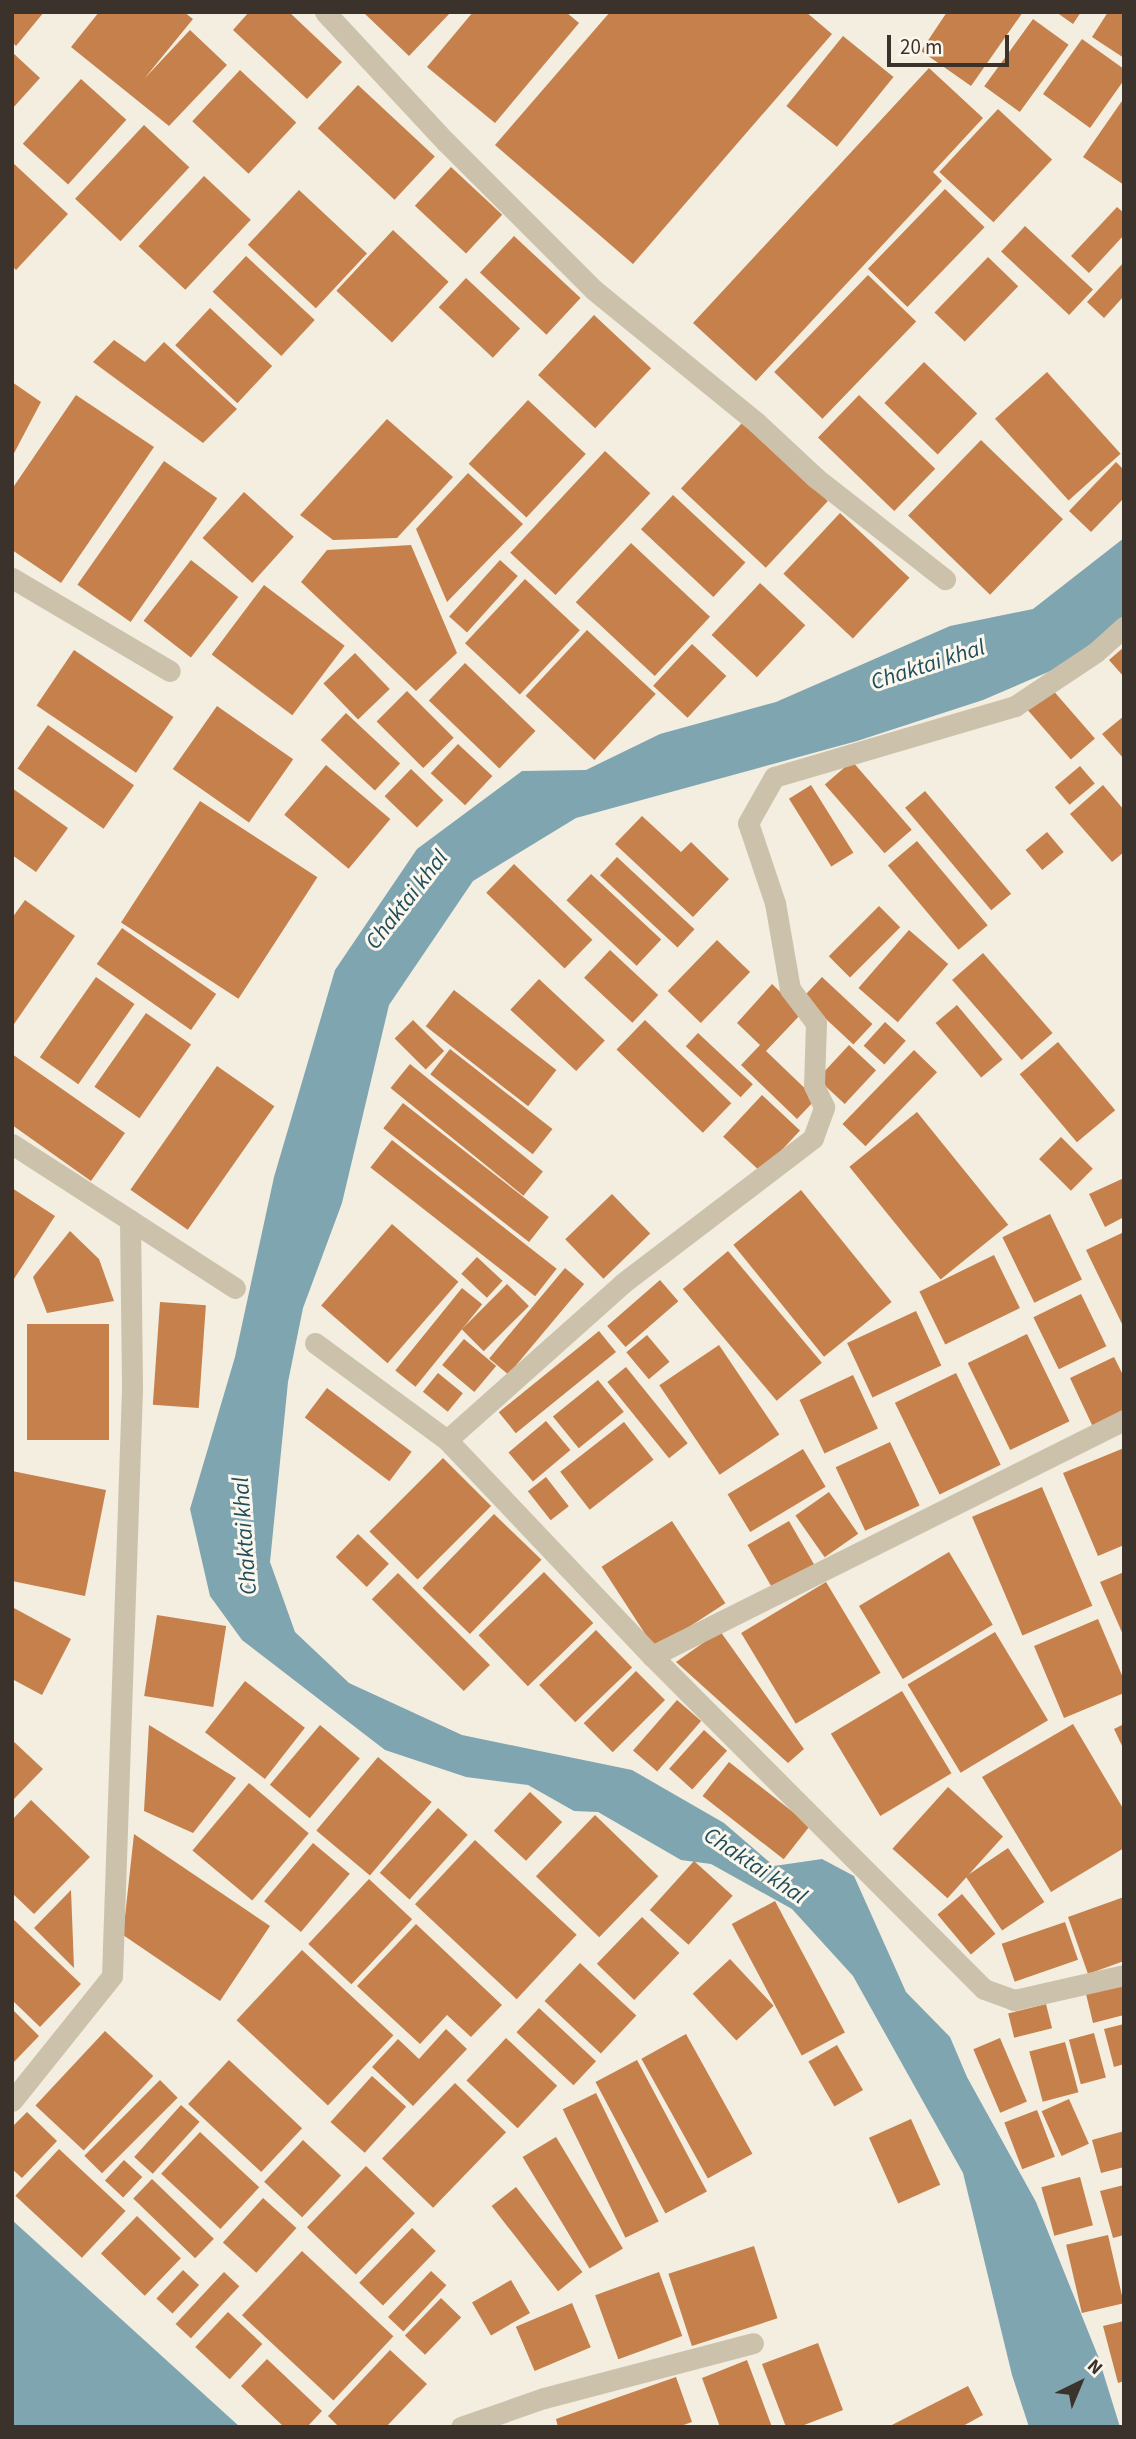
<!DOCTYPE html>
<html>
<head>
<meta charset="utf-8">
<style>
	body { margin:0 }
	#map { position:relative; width:1136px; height:2439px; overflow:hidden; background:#f3eee0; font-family:"Source Sans 3",sans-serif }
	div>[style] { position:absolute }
	.water>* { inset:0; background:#7fa5b1 }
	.building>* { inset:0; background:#c6804b; transform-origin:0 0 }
	.street>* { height:21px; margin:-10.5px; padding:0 10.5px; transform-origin:10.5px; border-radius:10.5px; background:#ccc1ab }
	span { translate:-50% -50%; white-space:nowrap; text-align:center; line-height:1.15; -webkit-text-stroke:6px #fbf7ed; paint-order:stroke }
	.water-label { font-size:23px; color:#1f4d5c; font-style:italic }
	.frame { position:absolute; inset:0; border:14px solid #3a322b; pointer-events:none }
	.north { position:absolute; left:1045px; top:2348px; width:70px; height:70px; -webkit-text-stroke:5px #fbf7ed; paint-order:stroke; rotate:43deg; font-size:19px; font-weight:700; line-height:28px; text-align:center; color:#3a322b }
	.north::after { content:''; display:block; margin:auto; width:24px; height:32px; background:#3a322b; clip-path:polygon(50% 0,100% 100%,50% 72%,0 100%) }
	.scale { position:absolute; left:887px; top:35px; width:122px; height:32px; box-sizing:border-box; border:4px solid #3a322b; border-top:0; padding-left:9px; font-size:21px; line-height:24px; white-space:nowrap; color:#3a322b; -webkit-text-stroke:5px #fbf7ed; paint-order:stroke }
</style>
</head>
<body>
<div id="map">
	<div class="water">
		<div style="clip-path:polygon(1124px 538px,1124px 621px,1074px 661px,983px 700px,857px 741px,576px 818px,473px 881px,389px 1005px,342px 1203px,303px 1308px,288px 1382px,270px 1562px,295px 1632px,349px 1683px,462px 1735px,632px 1770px,724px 1823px,774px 1866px,822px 1859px,854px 1876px,906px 1992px,950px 2037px,967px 2077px,1036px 2202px,1098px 2356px,1120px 2427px,1029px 2427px,1012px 2375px,963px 2173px,853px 1976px,792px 1909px,711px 1864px,681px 1860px,598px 1812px,574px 1811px,528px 1785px,466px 1777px,385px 1750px,242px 1640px,210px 1596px,190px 1509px,235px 1357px,274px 1177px,335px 970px,417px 849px,522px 771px,586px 770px,660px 734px,776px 702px,950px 626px,1033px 609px)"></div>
		<div style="clip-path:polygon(12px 2220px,240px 2427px,12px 2427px)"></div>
	</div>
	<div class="building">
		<div style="clip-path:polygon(12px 12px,44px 12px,16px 46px,12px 42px)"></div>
		<div style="clip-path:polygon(99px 12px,184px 12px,193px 19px,144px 79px,190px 30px,227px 65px,169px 126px,71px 47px)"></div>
		<div style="clip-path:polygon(249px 12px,289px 12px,342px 62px,307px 99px,233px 30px)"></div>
		<div style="clip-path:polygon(363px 12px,451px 12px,409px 56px)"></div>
		<div style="clip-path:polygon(473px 12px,566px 12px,579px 23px,495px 123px,427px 67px)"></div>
		<div style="clip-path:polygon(610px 12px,806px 12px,832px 34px,633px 264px,495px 145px)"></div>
		<div style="clip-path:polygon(947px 12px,1023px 12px,971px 86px,921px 51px)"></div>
		<div style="clip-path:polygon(1056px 12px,1081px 12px,1073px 24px)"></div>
		<div style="clip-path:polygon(1108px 12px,1124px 12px,1124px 58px,1092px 37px)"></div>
		<div style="left:1033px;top:19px;width:44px;height:83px;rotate:36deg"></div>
		<div style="left:843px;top:36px;width:65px;height:90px;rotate:39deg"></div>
		<div style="clip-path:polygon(1082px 39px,1124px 69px,1124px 80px,1090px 128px,1043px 94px)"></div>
		<div style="clip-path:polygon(12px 52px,40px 78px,12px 109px)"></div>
		<div style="clip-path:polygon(929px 68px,983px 118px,933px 172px,942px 181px,756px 381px,693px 323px)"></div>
		<div style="left:240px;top:70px;width:77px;height:70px;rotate:43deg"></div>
		<div style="left:81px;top:79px;width:61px;height:87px;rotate:42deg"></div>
		<div style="left:358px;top:85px;width:105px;height:59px;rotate:43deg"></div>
		<div style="clip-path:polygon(1124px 98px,1124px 185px,1083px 157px)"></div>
		<div style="left:998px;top:109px;width:74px;height:86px;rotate:43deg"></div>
		<div style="left:144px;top:125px;width:62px;height:101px;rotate:43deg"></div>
		<div style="clip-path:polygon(12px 162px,68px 214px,16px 270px,12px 266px)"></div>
		<div style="left:451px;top:167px;width:70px;height:53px;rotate:43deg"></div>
		<div style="left:204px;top:176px;width:64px;height:96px;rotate:43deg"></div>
		<div style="left:945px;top:189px;width:55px;height:111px;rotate:44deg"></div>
		<div style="left:299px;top:190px;width:93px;height:75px;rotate:43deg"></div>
		<div style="clip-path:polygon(1117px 207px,1124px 213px,1124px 235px,1089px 273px,1071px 256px)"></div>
		<div style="left:1025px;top:226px;width:93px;height:35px;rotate:43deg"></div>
		<div style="left:393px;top:230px;width:76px;height:83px;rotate:43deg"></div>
		<div style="left:514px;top:236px;width:91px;height:50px;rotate:43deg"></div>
		<div style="left:246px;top:256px;width:94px;height:49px;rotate:43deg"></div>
		<div style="left:988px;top:257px;width:42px;height:77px;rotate:44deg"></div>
		<div style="clip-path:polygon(1124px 262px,1124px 296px,1104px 318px,1087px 302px)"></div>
		<div style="left:868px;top:275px;width:67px;height:135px;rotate:44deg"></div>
		<div style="left:466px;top:278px;width:74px;height:40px;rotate:43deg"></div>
		<div style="left:210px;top:308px;width:85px;height:51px;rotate:43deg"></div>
		<div style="left:594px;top:315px;width:78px;height:82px;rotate:43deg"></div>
		<div style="clip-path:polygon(114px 340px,145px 362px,164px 342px,237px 409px,203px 443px,93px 362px)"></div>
		<div style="left:924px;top:362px;width:74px;height:57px;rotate:44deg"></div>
		<div style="left:1047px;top:372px;width:110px;height:70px;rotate:48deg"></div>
		<div style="clip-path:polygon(12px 382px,41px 402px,12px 457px)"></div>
		<div style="clip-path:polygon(76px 395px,154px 447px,61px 583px,12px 550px,12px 489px)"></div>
		<div style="left:859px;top:395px;width:106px;height:59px;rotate:44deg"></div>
		<div style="left:528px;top:400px;width:79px;height:87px;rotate:43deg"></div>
		<div style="clip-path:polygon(387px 419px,453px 477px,397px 538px,333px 540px,300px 515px)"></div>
		<div style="left:743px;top:422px;width:116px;height:91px;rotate:43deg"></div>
		<div style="left:981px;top:440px;width:114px;height:105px;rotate:44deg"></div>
		<div style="left:605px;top:451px;width:62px;height:139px;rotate:43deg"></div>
		<div style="left:164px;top:461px;width:65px;height:151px;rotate:35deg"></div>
		<div style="clip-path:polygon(1116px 462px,1124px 470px,1124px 498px,1091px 532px,1069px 511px)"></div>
		<div style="clip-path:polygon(468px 473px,523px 524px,447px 602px,416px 529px)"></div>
		<div style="left:244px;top:492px;width:67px;height:62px;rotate:42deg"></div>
		<div style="left:673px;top:495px;width:99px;height:47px;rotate:43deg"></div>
		<div style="left:840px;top:513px;width:95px;height:83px;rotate:43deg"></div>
		<div style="left:631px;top:543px;width:108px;height:81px;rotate:43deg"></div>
		<div style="clip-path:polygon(411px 545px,457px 653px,416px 691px,301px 582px,327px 550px)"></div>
		<div style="left:191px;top:560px;width:60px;height:77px;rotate:38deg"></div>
		<div style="left:500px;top:560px;width:24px;height:76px;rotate:42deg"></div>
		<div style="left:525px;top:579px;width:75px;height:88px;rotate:43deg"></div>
		<div style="left:760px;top:583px;width:62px;height:71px;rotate:43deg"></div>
		<div style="left:264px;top:585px;width:101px;height:87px;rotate:37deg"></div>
		<div style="left:587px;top:630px;width:94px;height:90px;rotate:43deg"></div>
		<div style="left:692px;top:644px;width:47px;height:57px;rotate:43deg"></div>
		<div style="clip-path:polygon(1124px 647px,1124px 677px,1109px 660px)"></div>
		<div style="left:74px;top:650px;width:120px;height:67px;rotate:34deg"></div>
		<div style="left:355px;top:653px;width:50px;height:44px;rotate:46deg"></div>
		<div style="left:465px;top:663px;width:98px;height:52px;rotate:44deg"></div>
		<div style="left:1051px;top:688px;width:67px;height:32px;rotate:49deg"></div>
		<div style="left:407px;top:691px;width:66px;height:43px;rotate:45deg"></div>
		<div style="left:217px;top:706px;width:93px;height:77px;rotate:35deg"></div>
		<div style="left:346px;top:713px;width:74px;height:37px;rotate:43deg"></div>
		<div style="clip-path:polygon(1124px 716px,1124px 759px,1102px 734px)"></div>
		<div style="left:48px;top:725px;width:105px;height:53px;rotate:35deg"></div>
		<div style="left:458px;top:744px;width:47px;height:40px;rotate:43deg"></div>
		<div style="left:852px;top:761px;width:91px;height:36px;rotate:49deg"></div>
		<div style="left:326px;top:765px;width:84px;height:65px;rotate:40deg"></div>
		<div style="left:1080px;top:766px;width:23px;height:33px;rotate:50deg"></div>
		<div style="left:411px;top:769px;width:45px;height:38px;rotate:44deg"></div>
		<div style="left:811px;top:785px;width:80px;height:26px;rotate:58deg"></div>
		<div style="clip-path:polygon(1103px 785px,1124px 810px,1124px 852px,1112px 862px,1070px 814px)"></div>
		<div style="clip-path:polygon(12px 788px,68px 828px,36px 872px,12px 855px)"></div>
		<div style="left:925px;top:791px;width:134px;height:26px;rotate:50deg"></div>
		<div style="left:200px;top:801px;width:140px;height:145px;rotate:33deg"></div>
		<div style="clip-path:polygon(642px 816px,681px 852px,691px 842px,729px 879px,693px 917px,615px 844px)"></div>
		<div style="left:1047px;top:832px;width:26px;height:28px;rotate:50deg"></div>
		<div style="left:917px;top:841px;width:110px;height:38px;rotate:50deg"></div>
		<div style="left:617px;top:857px;width:106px;height:25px;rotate:43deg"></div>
		<div style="left:514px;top:864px;width:109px;height:40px;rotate:44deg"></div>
		<div style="left:591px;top:874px;width:96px;height:36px;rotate:43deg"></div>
		<div style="clip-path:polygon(25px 900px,75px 936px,12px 1027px,12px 918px)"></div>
		<div style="left:879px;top:906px;width:30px;height:71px;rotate:45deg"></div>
		<div style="left:122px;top:928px;width:115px;height:44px;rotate:35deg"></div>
		<div style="left:909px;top:930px;width:52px;height:77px;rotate:41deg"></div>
		<div style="left:717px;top:940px;width:46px;height:71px;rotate:44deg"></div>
		<div style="left:610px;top:950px;width:66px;height:38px;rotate:43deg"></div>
		<div style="left:983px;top:953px;width:106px;height:41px;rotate:49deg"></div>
		<div style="left:96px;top:977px;width:47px;height:98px;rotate:35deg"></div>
		<div style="left:822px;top:977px;width:69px;height:28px;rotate:43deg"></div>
		<div style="left:539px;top:979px;width:90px;height:42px;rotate:43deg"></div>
		<div style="clip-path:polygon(772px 984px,802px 1013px,766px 1051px,816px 1099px,797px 1119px,741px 1065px,760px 1045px,737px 1023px)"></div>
		<div style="left:454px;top:990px;width:130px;height:46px;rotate:38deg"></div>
		<div style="left:957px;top:1005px;width:71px;height:28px;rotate:50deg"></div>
		<div style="left:146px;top:1013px;width:55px;height:90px;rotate:35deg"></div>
		<div style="left:413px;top:1020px;width:44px;height:26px;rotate:45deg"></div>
		<div style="left:645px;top:1020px;width:120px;height:41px;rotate:44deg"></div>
		<div style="left:885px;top:1022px;width:28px;height:32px;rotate:42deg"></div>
		<div style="left:698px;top:1033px;width:75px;height:18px;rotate:43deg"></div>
		<div style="left:1058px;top:1042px;width:89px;height:50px;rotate:50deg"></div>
		<div style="left:849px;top:1045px;width:37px;height:46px;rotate:43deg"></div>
		<div style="left:450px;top:1049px;width:130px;height:32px;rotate:38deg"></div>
		<div style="left:914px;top:1050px;width:32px;height:103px;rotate:44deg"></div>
		<div style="clip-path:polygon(12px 1054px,125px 1133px,91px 1181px,12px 1125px)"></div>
		<div style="left:410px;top:1064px;width:171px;height:31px;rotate:39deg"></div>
		<div style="left:217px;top:1066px;width:70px;height:151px;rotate:35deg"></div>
		<div style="left:762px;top:1095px;width:52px;height:57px;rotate:43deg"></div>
		<div style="left:403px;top:1103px;width:185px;height:32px;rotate:38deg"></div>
		<div style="left:917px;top:1112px;width:145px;height:87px;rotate:51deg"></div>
		<div style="left:1061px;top:1137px;width:45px;height:31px;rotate:45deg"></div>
		<div style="left:392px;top:1140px;width:209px;height:35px;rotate:38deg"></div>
		<div style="clip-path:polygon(1124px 1178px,1124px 1217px,1105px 1227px,1089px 1194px)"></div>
		<div style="clip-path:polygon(12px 1188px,55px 1216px,12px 1282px)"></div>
		<div style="left:801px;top:1190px;width:144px;height:87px;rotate:51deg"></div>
		<div style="left:612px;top:1194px;width:55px;height:65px;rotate:46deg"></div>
		<div style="left:1050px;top:1214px;width:73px;height:53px;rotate:64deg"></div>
		<div style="left:392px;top:1224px;width:88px;height:108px;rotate:41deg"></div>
		<div style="clip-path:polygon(70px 1231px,99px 1259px,114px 1301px,47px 1313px,33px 1277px)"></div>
		<div style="clip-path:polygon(1124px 1232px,1124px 1328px,1086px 1250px)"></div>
		<div style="left:728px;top:1251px;width:146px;height:59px;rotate:50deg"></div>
		<div style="left:994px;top:1255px;width:59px;height:83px;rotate:64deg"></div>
		<div style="left:477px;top:1257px;width:35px;height:23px;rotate:43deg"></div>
		<div style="left:565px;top:1268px;width:25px;height:118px;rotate:40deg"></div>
		<div style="left:660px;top:1280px;width:28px;height:70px;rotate:49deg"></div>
		<div style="left:507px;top:1284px;width:31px;height:64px;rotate:45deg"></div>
		<div style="left:462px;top:1288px;width:26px;height:106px;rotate:39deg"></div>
		<div style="left:1081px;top:1294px;width:58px;height:53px;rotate:64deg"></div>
		<div style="left:160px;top:1302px;width:46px;height:103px;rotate:4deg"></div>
		<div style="left:916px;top:1311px;width:60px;height:76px;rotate:65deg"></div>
		<div style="left:109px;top:1324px;width:116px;height:82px;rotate:90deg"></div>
		<div style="left:599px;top:1331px;width:27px;height:129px;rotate:51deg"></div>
		<div style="left:1027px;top:1334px;width:97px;height:66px;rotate:64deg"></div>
		<div style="left:647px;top:1335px;width:35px;height:27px;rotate:50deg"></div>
		<div style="left:464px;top:1339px;width:42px;height:34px;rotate:40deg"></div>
		<div style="left:719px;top:1345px;width:108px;height:72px;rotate:56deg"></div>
		<div style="clip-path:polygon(1114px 1357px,1124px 1377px,1124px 1412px,1093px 1427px,1070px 1378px)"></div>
		<div style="left:626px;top:1367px;width:98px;height:24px;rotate:51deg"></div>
		<div style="left:438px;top:1373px;width:32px;height:24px;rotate:39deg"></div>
		<div style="left:956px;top:1373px;width:102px;height:68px;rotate:64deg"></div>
		<div style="left:853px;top:1375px;width:59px;height:59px;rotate:65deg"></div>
		<div style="left:598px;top:1380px;width:41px;height:58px;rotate:51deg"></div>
		<div style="left:327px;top:1388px;width:106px;height:37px;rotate:37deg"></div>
		<div style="left:546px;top:1421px;width:38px;height:49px;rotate:50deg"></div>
		<div style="left:624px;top:1422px;width:48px;height:81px;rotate:52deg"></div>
		<div style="left:890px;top:1442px;width:70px;height:60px;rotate:65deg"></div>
		<div style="clip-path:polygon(1124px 1448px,1124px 1545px,1098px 1556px,1063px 1473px)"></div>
		<div style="left:803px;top:1449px;width:44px;height:88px;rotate:59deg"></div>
		<div style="left:443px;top:1458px;width:68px;height:104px;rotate:45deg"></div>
		<div style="clip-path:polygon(12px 1471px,106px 1490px,85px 1596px,12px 1581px)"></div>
		<div style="left:546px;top:1477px;width:37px;height:23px;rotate:52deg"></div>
		<div style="left:1042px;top:1487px;width:129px;height:76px;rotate:67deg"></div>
		<div style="left:829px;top:1492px;width:51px;height:41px;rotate:55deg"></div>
		<div style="left:494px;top:1514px;width:66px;height:103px;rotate:44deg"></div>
		<div style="left:672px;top:1521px;width:98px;height:84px;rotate:57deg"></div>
		<div style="left:789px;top:1521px;width:50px;height:48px;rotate:60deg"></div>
		<div style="left:358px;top:1534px;width:43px;height:32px;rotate:44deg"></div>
		<div style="left:949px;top:1552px;width:85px;height:105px;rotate:59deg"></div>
		<div style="left:544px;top:1572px;width:71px;height:91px;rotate:46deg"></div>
		<div style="clip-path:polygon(1124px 1572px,1124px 1637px,1100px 1582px)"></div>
		<div style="left:398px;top:1573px;width:130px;height:37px;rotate:45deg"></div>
		<div style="left:826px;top:1582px;width:106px;height:99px;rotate:59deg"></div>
		<div style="clip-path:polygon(12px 1607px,71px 1639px,42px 1695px,12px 1679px)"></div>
		<div style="left:157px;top:1615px;width:70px;height:82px;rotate:9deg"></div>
		<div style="clip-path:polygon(1098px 1619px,1124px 1680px,1124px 1693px,1064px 1718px,1034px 1646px)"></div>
		<div style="left:596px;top:1630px;width:52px;height:79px;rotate:46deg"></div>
		<div style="clip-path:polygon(720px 1631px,804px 1749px,788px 1763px,676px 1662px)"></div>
		<div style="left:995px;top:1632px;width:103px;height:102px;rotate:59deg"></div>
		<div style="left:636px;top:1671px;width:41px;height:74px;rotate:45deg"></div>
		<div style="left:245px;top:1681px;width:76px;height:65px;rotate:38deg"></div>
		<div style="left:902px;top:1691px;width:96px;height:83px;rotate:59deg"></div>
		<div style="left:677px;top:1700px;width:32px;height:67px;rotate:41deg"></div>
		<div style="clip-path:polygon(1073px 1724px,1124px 1810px,1124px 1848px,1051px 1892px,982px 1777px)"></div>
		<div style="clip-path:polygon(1124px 1724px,1124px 1750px,1114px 1729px)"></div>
		<div style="clip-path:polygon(149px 1725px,236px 1778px,193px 1833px,144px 1811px)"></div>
		<div style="left:320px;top:1725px;width:52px;height:78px;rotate:40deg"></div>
		<div style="left:704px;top:1730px;width:31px;height:52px;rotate:42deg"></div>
		<div style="clip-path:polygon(12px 1740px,43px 1769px,12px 1801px)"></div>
		<div style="left:378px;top:1757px;width:70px;height:96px;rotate:40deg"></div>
		<div style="left:729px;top:1762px;width:103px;height:43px;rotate:38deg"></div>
		<div style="left:249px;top:1783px;width:78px;height:88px;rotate:40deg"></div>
		<div style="left:948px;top:1787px;width:74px;height:83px;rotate:42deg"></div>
		<div style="left:530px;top:1792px;width:44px;height:53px;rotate:43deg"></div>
		<div style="clip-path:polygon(31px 1800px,90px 1857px,34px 1914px,12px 1893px,12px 1820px)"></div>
		<div style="left:438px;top:1808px;width:40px;height:87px;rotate:42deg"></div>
		<div style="left:595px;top:1815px;width:88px;height:85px;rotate:44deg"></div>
		<div style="clip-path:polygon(134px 1834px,270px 1926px,220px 2001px,123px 1935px)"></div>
		<div style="left:475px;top:1840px;width:139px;height:88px;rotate:43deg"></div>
		<div style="left:313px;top:1843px;width:48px;height:76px;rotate:40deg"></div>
		<div style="left:1008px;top:1848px;width:65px;height:51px;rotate:56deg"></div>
		<div style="left:694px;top:1861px;width:52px;height:66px;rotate:42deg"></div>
		<div style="left:369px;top:1879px;width:59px;height:89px;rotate:43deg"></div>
		<div style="clip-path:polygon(71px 1890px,74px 1968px,34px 1928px)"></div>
		<div style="left:962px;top:1894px;width:52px;height:32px;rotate:50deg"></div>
		<div style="clip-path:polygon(1124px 1897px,1124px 1961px,1088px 1974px,1068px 1917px)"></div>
		<div style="left:775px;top:1901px;width:149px;height:49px;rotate:62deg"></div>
		<div style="left:642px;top:1917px;width:52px;height:65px;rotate:44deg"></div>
		<div style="clip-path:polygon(12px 1918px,81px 1984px,40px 2027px,12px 2000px)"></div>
		<div style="left:1065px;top:1922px;width:40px;height:67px;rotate:71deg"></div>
		<div style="clip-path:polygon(416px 1924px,502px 2005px,471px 2037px,447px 2015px,420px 2044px,357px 1986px)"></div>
		<div style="left:302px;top:1950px;width:125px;height:96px;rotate:43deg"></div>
		<div style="left:730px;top:1959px;width:64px;height:51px;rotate:47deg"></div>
		<div style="left:580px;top:1963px;width:77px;height:52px;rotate:43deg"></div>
		<div style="clip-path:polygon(1124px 1984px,1124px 2015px,1093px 2023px,1086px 1994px)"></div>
		<div style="left:1046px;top:2004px;width:25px;height:39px;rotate:76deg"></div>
		<div style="left:539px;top:2008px;width:78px;height:33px;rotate:43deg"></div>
		<div style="clip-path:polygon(12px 2009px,39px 2036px,12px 2064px)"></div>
		<div style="clip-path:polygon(1124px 2024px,1124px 2064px,1114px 2067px,1104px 2029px)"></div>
		<div style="clip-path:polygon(446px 2029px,467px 2049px,413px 2106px,372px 2067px,398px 2039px,419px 2059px)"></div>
		<div style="left:105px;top:2031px;width:66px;height:102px;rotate:43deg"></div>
		<div style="left:1094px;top:2033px;width:46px;height:26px;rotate:75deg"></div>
		<div style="left:686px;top:2034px;width:137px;height:51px;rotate:61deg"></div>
		<div style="left:506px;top:2038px;width:70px;height:58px;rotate:43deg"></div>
		<div style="left:1000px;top:2038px;width:69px;height:29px;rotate:67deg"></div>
		<div style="left:1065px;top:2042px;width:52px;height:37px;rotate:75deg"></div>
		<div style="left:837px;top:2045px;width:52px;height:33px;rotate:60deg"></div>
		<div style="left:229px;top:2060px;width:100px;height:60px;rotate:43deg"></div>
		<div style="left:637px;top:2060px;width:149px;height:47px;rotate:62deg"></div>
		<div style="left:372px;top:2076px;width:46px;height:62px;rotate:42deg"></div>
		<div style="left:160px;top:2080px;width:25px;height:107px;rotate:45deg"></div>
		<div style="left:455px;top:2083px;width:71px;height:105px;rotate:44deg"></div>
		<div style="left:596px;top:2093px;width:143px;height:37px;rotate:64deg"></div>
		<div style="left:1069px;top:2099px;width:49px;height:30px;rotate:66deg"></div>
		<div style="left:181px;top:2105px;width:25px;height:70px;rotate:42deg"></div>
		<div style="left:1037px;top:2110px;width:50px;height:35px;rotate:69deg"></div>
		<div style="clip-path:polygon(27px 2112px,57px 2141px,22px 2178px,12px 2169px,12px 2127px)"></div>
		<div style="left:911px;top:2119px;width:72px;height:46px;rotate:66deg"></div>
		<div style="clip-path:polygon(1124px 2131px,1124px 2167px,1101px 2173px,1092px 2140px)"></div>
		<div style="left:200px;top:2132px;width:81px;height:57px;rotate:43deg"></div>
		<div style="left:556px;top:2137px;width:130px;height:39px;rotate:59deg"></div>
		<div style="left:303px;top:2140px;width:52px;height:57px;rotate:43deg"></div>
		<div style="left:59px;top:2149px;width:91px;height:64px;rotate:43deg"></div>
		<div style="left:124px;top:2160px;width:25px;height:28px;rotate:43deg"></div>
		<div style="left:366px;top:2166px;width:68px;height:85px;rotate:44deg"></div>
		<div style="left:1080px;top:2177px;width:50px;height:40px;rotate:75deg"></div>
		<div style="left:152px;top:2179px;width:86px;height:27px;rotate:44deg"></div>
		<div style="clip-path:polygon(1124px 2185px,1124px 2235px,1113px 2238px,1100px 2191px)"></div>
		<div style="left:516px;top:2187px;width:108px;height:31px;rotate:52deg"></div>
		<div style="left:263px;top:2198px;width:45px;height:60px;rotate:42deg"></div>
		<div style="left:137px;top:2216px;width:61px;height:52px;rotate:44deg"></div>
		<div style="left:412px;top:2228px;width:33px;height:76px;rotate:44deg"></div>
		<div style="left:1108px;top:2235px;width:70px;height:43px;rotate:77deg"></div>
		<div style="left:754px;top:2246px;width:76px;height:90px;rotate:72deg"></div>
		<div style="left:302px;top:2251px;width:125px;height:88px;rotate:43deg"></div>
		<div style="left:183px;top:2270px;width:22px;height:39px;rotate:43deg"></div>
		<div style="left:431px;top:2271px;width:21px;height:63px;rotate:43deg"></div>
		<div style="left:224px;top:2272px;width:21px;height:71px;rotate:43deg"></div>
		<div style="left:659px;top:2272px;width:68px;height:68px;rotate:70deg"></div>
		<div style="left:511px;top:2280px;width:38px;height:45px;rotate:60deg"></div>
		<div style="left:441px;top:2298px;width:28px;height:52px;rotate:44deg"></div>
		<div style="left:572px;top:2303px;width:48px;height:61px;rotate:67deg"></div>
		<div style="left:228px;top:2312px;width:47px;height:48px;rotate:43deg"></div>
		<div style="clip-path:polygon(1124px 2321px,1124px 2381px,1118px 2383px,1103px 2326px)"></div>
		<div style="clip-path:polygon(818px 2343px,843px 2410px,799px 2427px,786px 2427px,762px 2364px)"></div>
		<div style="clip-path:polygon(390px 2350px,427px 2384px,386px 2427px,339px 2427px,328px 2416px)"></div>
		<div style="clip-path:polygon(267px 2359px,322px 2411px,307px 2427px,284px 2427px,241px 2386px)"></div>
		<div style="clip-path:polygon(747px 2360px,772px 2427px,720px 2427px,702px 2378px)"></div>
		<div style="clip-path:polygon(676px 2377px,692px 2422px,678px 2427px,558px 2427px,556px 2419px)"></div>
		<div style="clip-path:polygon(968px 2386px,983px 2415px,961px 2427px,888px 2427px)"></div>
	</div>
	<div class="street">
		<div style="left:325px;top:12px;width:178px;rotate:47.1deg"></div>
		<div style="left:446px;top:142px;width:209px;rotate:45deg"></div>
		<div style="left:594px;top:290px;width:210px;rotate:39.2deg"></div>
		<div style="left:757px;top:423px;width:81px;rotate:43deg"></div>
		<div style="left:816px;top:478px;width:164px;rotate:38.1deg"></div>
		<div style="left:12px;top:578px;width:183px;rotate:30.5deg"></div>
		<div style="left:12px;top:1144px;width:140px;rotate:32.8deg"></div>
		<div style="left:130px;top:1220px;width:169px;rotate:89.3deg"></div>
		<div style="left:132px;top:1389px;width:587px;rotate:91.95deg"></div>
		<div style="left:112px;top:1976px;width:160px;rotate:128.7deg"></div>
		<div style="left:130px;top:1220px;width:125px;rotate:32.9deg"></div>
		<div style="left:315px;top:1343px;width:164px;rotate:36.3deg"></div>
		<div style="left:447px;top:1440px;width:298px;rotate:46.5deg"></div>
		<div style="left:652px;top:1656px;width:470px;rotate:45.1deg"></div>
		<div style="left:984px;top:1989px;width:32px;rotate:20deg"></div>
		<div style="left:1014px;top:2000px;width:113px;rotate:-12.8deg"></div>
		<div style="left:447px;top:1440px;width:236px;rotate:-41.7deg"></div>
		<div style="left:623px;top:1283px;width:239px;rotate:-37.3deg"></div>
		<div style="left:813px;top:1138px;width:33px;rotate:-70deg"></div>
		<div style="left:824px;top:1107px;width:23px;rotate:-115deg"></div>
		<div style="left:814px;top:1086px;width:63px;rotate:-88.2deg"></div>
		<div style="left:816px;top:1023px;width:43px;rotate:-127.4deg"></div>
		<div style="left:790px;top:989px;width:87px;rotate:-99.9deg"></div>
		<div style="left:775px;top:903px;width:84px;rotate:-108.6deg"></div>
		<div style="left:748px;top:823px;width:53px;rotate:-60.5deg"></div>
		<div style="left:774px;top:777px;width:251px;rotate:-16.4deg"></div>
		<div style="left:1015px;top:706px;width:97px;rotate:-33.7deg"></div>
		<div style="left:1096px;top:652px;width:38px;rotate:-42deg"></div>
		<div style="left:652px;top:1656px;width:528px;rotate:-26.57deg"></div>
		<div style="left:461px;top:2427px;width:88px;rotate:-19.3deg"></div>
		<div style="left:544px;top:2398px;width:216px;rotate:-14.7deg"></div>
	</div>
	<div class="water-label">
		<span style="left:928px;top:665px;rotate:-18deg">Chaktai khal</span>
		<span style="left:407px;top:900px;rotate:-52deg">Chaktai khal</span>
		<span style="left:245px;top:1536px;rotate:-94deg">Chaktai khal</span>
		<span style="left:755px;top:1866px;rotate:34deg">Chaktai khal</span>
	</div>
	<div class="frame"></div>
	<div class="north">N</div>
	<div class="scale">20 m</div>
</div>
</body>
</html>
